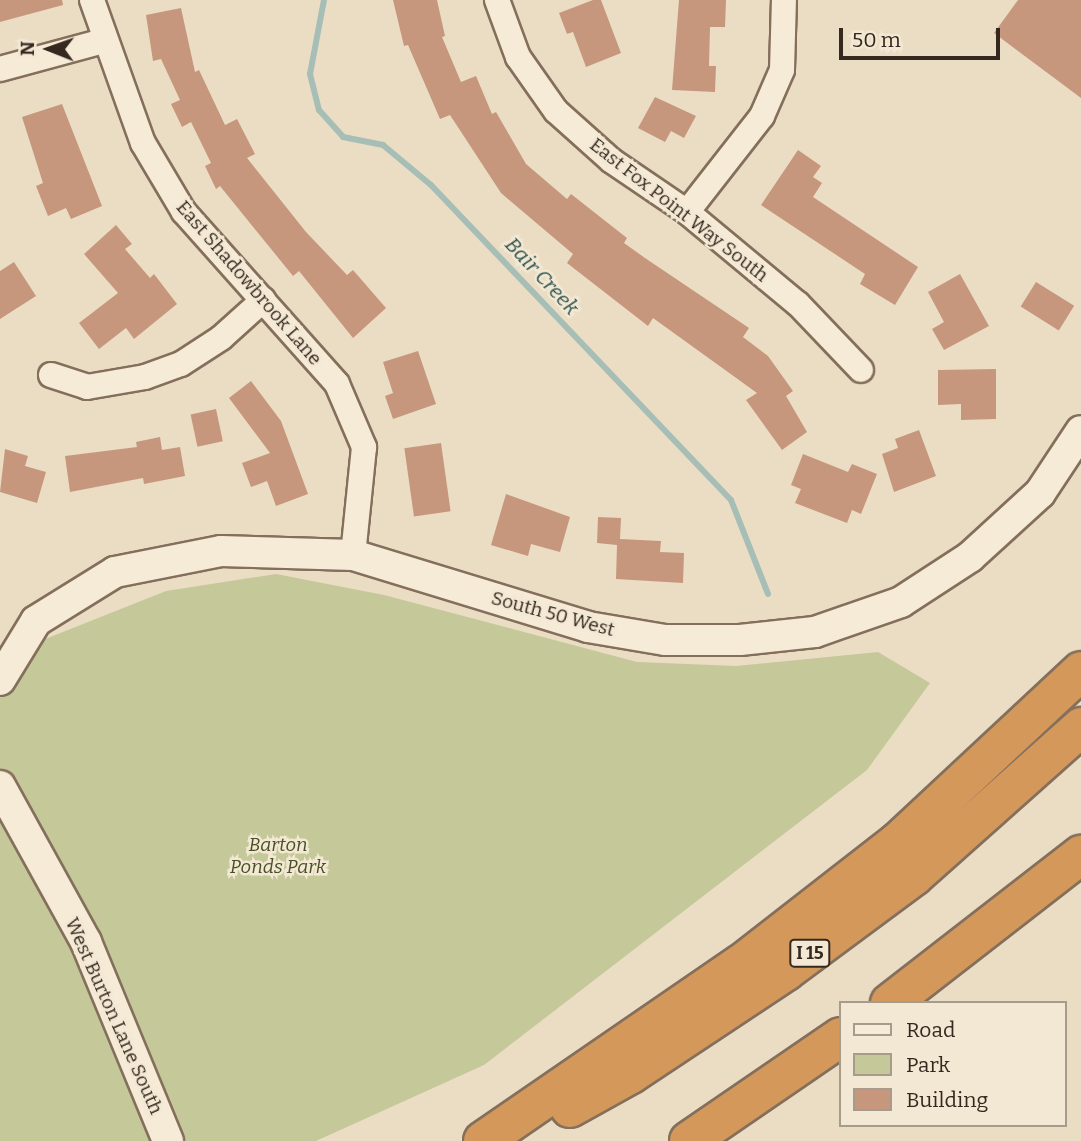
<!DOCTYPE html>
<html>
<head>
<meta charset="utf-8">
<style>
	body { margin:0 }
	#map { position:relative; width:1081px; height:1141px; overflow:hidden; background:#ebddc4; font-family:Bitter,serif }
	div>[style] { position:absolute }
	.green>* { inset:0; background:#c5c899 }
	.stream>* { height:6px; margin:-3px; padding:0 3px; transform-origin:3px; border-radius:3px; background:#a6beb6 }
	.building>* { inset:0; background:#c6977d; transform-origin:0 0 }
	.roads { filter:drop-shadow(2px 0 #846f5c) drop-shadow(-2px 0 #846f5c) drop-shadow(0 2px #846f5c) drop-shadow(0 -2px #846f5c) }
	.minor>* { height:24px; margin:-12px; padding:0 12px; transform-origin:12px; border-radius:12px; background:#f6ebd7 }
	.tertiary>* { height:30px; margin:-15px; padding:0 15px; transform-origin:15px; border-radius:15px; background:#f6ebd7 }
	.motorway>* { height:38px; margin:-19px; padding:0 19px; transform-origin:19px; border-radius:19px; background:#d4985b }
	span { translate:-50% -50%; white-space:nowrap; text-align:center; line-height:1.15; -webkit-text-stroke:5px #f3e8d3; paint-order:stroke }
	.shield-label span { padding:2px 5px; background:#f3e8d3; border:2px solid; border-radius:5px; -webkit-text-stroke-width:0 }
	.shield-label { font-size:18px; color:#35281f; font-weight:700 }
	.street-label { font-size:19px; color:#35281f }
	.park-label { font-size:19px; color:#485027; font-style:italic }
	.water-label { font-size:21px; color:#2f544f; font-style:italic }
	.legend { position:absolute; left:839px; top:1001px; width:228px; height:126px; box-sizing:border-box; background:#f3e8d3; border:2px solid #a79b8b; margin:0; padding:9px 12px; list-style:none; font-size:21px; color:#35281f }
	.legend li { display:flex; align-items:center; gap:14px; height:35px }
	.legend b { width:35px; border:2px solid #a79b8b }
	.north { position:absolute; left:14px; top:14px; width:70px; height:70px; -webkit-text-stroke:5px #f3e8d3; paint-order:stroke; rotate:271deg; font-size:19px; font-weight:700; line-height:28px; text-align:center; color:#35281f }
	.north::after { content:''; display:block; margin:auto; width:24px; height:32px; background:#35281f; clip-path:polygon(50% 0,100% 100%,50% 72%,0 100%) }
	.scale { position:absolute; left:839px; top:28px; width:161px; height:32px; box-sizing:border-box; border:4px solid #35281f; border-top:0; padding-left:9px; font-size:21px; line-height:24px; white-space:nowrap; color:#35281f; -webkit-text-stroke:5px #f3e8d3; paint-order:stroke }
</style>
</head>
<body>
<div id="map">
	<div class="green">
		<div style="clip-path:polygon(276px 574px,384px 595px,637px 662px,736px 666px,878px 652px,930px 683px,867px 770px,484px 1065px,316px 1141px,0 1141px,0 657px,166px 591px)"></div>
	</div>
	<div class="stream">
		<div style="left:324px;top:0;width:75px;rotate:100.7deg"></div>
		<div style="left:310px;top:74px;width:37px;rotate:76deg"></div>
		<div style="left:319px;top:110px;width:36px;rotate:48deg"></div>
		<div style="left:343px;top:137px;width:41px;rotate:11.3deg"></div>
		<div style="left:383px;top:145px;width:62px;rotate:39.8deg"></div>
		<div style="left:431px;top:185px;width:435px;rotate:46.4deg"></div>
		<div style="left:731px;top:500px;width:101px;rotate:68.5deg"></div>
	</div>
	<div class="building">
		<div style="clip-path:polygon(0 0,62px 0,63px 5px,0 22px)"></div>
		<div style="clip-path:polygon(393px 0,437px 0,445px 36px,442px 37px,461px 82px,476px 76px,492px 114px,496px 112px,526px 164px,567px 199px,571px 194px,627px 238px,624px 243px,645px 258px,749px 328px,743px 337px,768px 356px,793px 391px,786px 396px,807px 432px,782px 450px,746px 400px,757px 393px,653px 318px,648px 326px,567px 263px,573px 254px,501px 193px,450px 115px,440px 119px,408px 45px,404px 46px)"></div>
		<div style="clip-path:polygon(593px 0,601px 0,621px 53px,586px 67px,573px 32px,567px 34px,559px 13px)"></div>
		<div style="clip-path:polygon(679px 0,726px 0,725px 27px,710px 27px,709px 66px,716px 66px,715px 92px,672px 90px)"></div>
		<div style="clip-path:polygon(1018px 0,1081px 0,1081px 98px,994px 33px)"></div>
		<div style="clip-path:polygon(181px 8px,195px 72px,199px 70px,225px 125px,237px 119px,255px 154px,247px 158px,306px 232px,347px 275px,353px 270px,386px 308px,353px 338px,299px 271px,293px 276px,220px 186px,216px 189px,205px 166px,211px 163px,191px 122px,182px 127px,171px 104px,180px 100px,161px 59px,153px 61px,146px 15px)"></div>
		<div style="clip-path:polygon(655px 97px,696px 116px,684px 138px,671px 131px,665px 142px,638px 128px)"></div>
		<div style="clip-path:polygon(62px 104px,102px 206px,71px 219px,66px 208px,48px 216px,36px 186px,43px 183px,22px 117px)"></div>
		<div style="clip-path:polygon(798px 150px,821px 166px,813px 177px,822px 183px,813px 197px,918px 267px,895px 305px,860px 284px,865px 274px,761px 205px)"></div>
		<div style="clip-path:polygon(116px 225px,132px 244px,125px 249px,150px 278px,154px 274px,177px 304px,134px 339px,126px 328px,99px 349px,79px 323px,118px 293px,84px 254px)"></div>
		<div style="clip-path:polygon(14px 262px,36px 296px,0 319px,0 271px)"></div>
		<div style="clip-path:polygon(960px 274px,989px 326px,944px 350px,932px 329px,944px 322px,928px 292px)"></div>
		<div style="left:1036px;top:282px;width:45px;height:29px;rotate:32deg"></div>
		<div style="clip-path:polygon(418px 351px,436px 404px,393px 419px,385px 396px,393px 393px,383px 362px)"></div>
		<div style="clip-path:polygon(996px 369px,996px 419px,961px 420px,961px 404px,938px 405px,938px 370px)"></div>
		<div style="clip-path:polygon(251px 381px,281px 421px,308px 494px,276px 506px,267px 481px,251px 487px,242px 463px,270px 453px,229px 398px)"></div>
		<div style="left:216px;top:409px;width:33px;height:26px;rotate:78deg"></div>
		<div style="clip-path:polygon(919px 430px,936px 476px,894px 492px,882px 454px,898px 448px,895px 439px)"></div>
		<div style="clip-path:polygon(160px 437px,162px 450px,180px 447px,185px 476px,144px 484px,143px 478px,70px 492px,65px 456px,137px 447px,136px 442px)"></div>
		<div style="left:441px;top:443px;width:69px;height:37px;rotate:82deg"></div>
		<div style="clip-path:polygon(5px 449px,28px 456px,25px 466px,46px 472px,37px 503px,0 492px)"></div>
		<div style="clip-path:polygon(803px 454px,848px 472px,852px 464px,877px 474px,861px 514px,852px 510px,847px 523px,795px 503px,801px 489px,791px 485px)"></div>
		<div style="clip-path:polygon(506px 494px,570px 517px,560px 552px,531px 544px,528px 556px,491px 545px)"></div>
		<div style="clip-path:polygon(598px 517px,621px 518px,620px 539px,661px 541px,660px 552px,684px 553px,683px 583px,616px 579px,617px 545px,597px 543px)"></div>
	</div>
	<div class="roads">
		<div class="minor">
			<div style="left:92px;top:0;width:152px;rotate:70.4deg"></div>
			<div style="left:143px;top:143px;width:80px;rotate:59.3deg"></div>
			<div style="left:184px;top:212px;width:230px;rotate:48.3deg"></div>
			<div style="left:337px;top:384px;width:69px;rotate:66.8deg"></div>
			<div style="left:364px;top:447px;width:109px;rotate:95.8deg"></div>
			<div style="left:497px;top:0;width:61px;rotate:69.8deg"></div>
			<div style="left:518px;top:57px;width:66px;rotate:54.9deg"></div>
			<div style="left:556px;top:111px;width:75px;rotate:41.8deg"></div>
			<div style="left:612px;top:161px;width:91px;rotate:34.2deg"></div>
			<div style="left:687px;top:212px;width:144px;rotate:39.7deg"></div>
			<div style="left:798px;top:304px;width:91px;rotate:46.3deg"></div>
			<div style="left:0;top:69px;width:107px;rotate:-15.2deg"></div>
			<div style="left:687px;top:212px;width:122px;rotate:-52deg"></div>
			<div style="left:762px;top:116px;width:50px;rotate:-66.5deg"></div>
			<div style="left:782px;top:70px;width:70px;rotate:-88.4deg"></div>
			<div style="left:51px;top:375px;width:38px;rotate:18deg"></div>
			<div style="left:87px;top:387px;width:59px;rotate:-9.8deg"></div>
			<div style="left:145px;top:377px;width:38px;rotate:-20deg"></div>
			<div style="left:181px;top:364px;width:48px;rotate:-33deg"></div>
			<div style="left:221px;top:338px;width:57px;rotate:-42.1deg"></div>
		</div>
		<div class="tertiary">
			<div style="left:0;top:680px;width:69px;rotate:-58.6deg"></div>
			<div style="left:36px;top:621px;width:93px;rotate:-31.8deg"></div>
			<div style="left:115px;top:572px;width:108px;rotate:-11.2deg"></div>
			<div style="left:221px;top:551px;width:132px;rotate:1.7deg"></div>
			<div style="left:353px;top:555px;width:246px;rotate:17deg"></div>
			<div style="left:588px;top:627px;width:78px;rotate:9.6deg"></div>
			<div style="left:665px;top:640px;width:75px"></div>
			<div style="left:740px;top:640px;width:75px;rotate:-6.1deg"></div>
			<div style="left:815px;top:632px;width:91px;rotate:-19.2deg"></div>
			<div style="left:901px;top:602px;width:82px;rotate:-33.1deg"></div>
			<div style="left:970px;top:557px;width:95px;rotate:-42.4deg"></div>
			<div style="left:1040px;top:493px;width:74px;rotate:-56.5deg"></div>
			<div style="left:0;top:786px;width:178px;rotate:61.1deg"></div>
			<div style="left:86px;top:942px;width:215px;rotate:67.6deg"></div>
		</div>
		<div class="motorway">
			<div style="left:890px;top:1003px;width:242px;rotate:-37.8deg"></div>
			<div style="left:570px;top:1108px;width:70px;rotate:-29.1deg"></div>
			<div style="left:631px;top:1074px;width:186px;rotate:-33.6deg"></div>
			<div style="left:786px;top:971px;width:159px;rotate:-36.6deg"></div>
			<div style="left:914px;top:876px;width:224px;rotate:-41.7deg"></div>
			<div style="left:483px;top:1141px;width:313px;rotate:-34.5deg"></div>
			<div style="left:741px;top:964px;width:200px;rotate:-37.9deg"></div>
			<div style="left:899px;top:841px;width:249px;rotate:-43deg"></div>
			<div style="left:689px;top:1141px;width:184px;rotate:-34.4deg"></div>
		</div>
	</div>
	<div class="shield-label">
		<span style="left:810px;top:953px">I 15</span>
	</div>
	<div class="street-label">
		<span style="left:679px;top:210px;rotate:38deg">East Fox Point Way South</span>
		<span style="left:249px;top:283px;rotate:49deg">East Shadowbrook Lane</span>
		<span style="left:553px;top:614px;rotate:15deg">South 50 West</span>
		<span style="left:114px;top:1016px;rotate:66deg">West Burton Lane South</span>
	</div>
	<div class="park-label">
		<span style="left:278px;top:856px">Barton<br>Ponds Park</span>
	</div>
	<div class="water-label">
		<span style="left:542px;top:276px;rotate:47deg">Bair Creek</span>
	</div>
	<ul class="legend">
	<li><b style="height:9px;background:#f6ebd7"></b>Road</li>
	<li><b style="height:19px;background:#c5c899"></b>Park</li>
	<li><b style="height:19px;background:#c6977d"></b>Building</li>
	</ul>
	<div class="north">N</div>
	<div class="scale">50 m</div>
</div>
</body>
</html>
